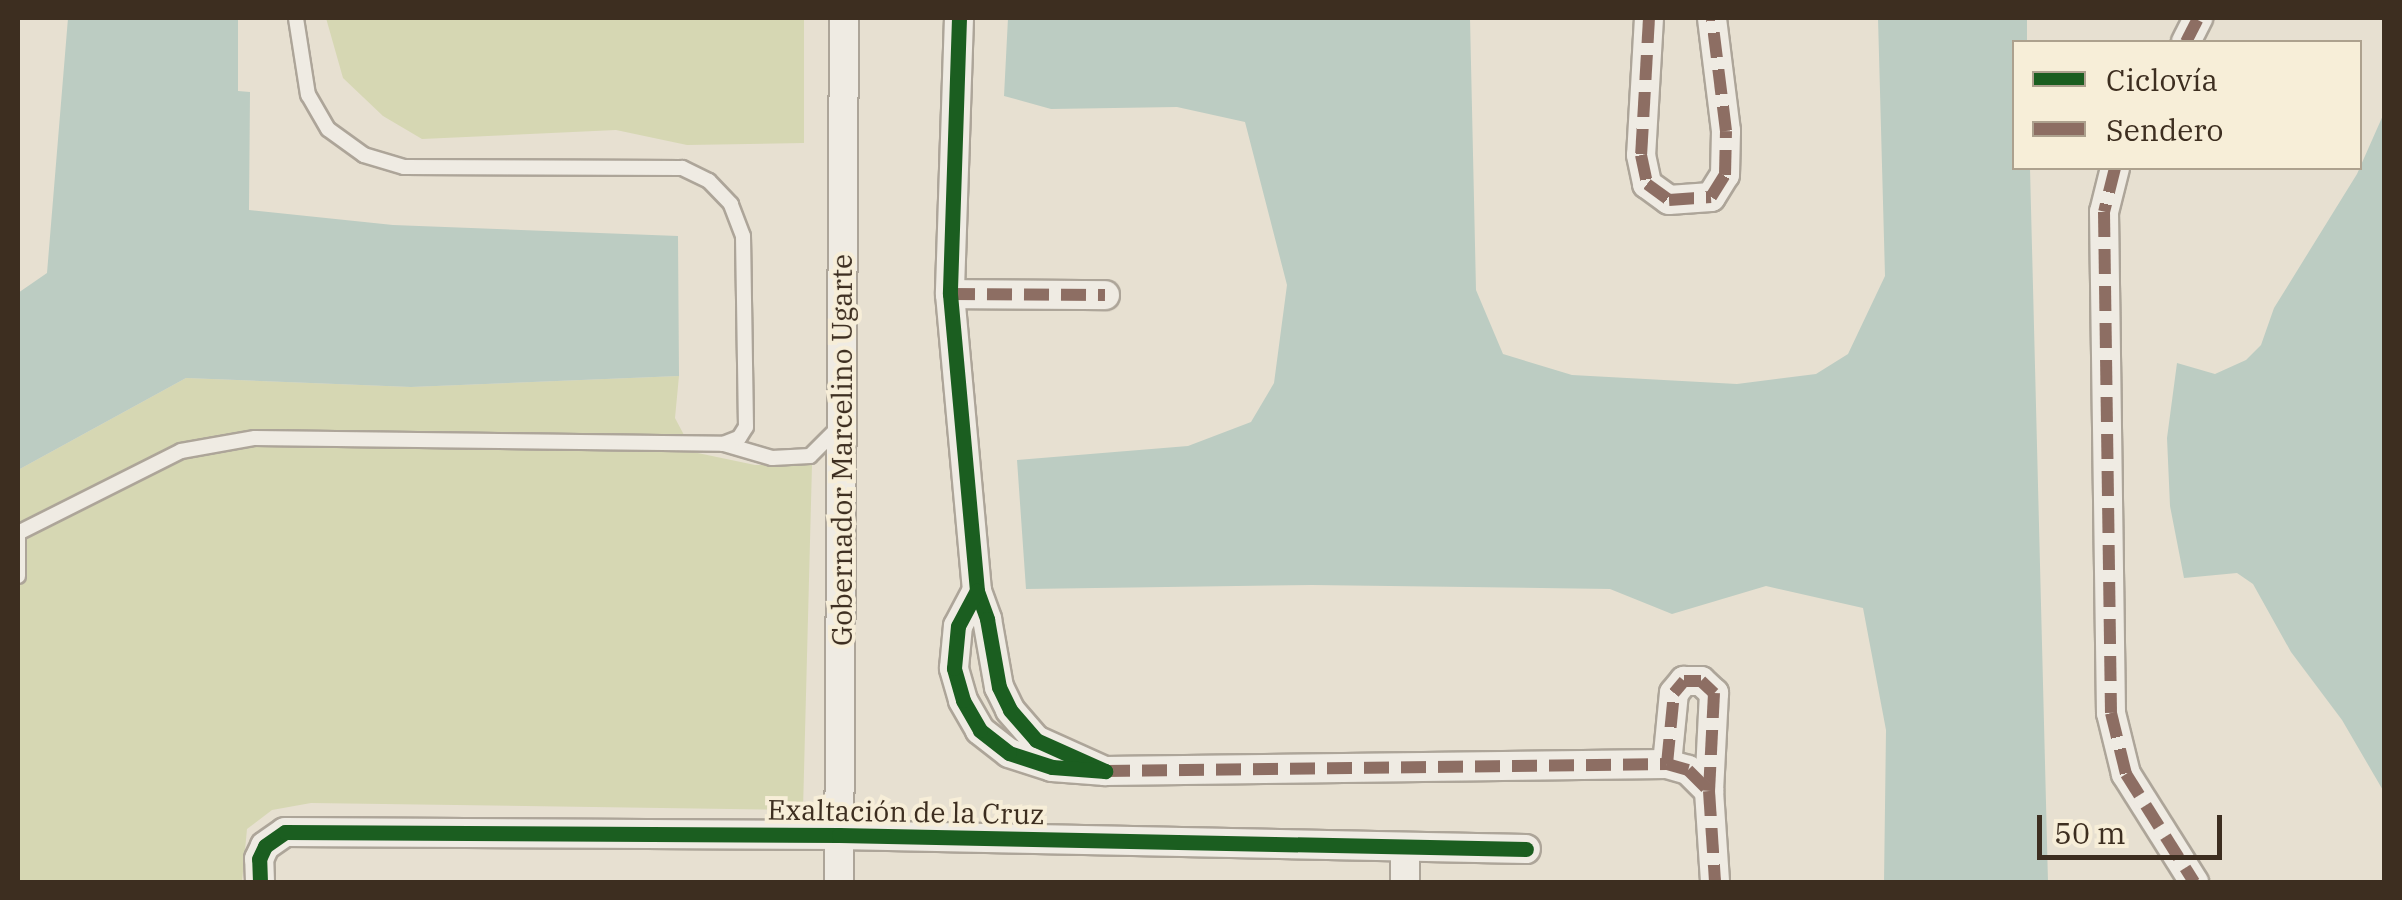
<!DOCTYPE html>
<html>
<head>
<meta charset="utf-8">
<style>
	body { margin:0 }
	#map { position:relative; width:2402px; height:900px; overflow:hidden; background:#e7e0d1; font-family:"IBM Plex Serif",serif }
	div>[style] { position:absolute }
	.green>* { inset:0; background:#d6d7b3 }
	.water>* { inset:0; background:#bcccc2 }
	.roads { filter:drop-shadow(2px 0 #ada599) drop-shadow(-2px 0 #ada599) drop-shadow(0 2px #ada599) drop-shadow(0 -2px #ada599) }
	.lane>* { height:14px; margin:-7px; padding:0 7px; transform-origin:7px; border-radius:7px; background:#efebe3 }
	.street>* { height:28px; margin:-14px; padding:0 14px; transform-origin:14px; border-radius:14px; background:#efebe3 }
	.quiet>* { height:12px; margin-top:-6px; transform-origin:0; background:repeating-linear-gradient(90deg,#8d6e63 0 25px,transparent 0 37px) }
	.cycleway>* { height:15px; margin:-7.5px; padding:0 7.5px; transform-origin:7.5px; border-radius:7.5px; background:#1b5e20 }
	span { translate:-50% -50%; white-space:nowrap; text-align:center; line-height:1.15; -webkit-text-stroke:8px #f7eed8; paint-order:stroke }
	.street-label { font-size:28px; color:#3d2e20 }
	.frame { position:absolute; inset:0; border:20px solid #3d2e20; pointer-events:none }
	.legend { position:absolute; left:2012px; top:40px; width:350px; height:130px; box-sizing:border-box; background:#f7eed8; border:2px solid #ada18e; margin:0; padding:12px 18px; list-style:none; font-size:30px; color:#3d2e20 }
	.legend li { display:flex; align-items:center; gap:20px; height:50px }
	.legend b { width:50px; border:2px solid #ada18e }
	.scale { position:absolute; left:2037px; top:815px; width:185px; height:45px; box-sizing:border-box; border:5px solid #3d2e20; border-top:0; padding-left:12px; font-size:30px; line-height:35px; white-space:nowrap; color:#3d2e20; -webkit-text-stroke:8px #f7eed8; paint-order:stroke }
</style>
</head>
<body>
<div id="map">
	<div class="green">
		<div style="clip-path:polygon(326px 18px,804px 18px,804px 143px,687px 145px,616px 130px,422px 139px,383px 116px,343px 78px)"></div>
		<div style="clip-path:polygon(679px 376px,675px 418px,693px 452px,755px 465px,812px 465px,803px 810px,311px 803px,272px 810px,247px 829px,242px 882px,18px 882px,18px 470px,186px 378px,411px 387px)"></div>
	</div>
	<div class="water">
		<div style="clip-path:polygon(68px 18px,238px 18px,238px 91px,250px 92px,249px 210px,393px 225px,678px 236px,679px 376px,411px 387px,186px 378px,18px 470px,18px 293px,47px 273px)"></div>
		<div style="clip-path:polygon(1008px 18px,1470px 18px,1476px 290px,1503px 354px,1572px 375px,1737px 384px,1816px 374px,1848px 354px,1885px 276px,1878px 18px,2027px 18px,2027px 42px,2014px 42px,2014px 168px,2030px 168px,2048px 882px,1884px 882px,1886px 730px,1863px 608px,1766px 586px,1672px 614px,1610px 589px,1312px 585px,1026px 589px,1017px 460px,1188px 446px,1251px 422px,1274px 383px,1287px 285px,1245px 122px,1177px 107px,1051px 109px,1004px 96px)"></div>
		<div style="clip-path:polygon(2384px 113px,2384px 792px,2342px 720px,2291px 652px,2253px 584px,2237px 573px,2184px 578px,2170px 506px,2167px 438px,2177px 363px,2215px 374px,2246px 360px,2261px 345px,2274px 308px,2357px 174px)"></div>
	</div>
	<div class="roads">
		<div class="lane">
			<div style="left:724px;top:444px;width:50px;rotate:16.3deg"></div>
			<div style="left:772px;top:458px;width:38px;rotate:-3deg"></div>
			<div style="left:810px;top:456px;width:40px;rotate:-45deg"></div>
			<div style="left:18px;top:533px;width:182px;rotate:-26.7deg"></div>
			<div style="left:181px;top:451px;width:75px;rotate:-10deg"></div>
			<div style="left:255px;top:438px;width:468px;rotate:0.7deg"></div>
			<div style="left:723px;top:444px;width:17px;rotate:-21deg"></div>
			<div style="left:739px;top:438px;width:13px;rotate:-58deg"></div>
			<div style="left:746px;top:427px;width:191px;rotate:-90.9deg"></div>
			<div style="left:743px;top:236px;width:34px;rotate:-111deg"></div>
			<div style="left:731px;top:204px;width:32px;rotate:-134deg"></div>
			<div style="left:709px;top:181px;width:30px;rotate:-154deg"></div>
			<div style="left:682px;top:168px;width:278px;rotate:-179.8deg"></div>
			<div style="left:404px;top:167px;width:42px;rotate:-163.3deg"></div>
			<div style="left:364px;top:155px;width:44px;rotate:-144.2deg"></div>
			<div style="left:328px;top:129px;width:39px;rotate:-120deg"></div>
			<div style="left:308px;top:95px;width:78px;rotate:-98.9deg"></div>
			<div style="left:18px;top:576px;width:44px;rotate:-90deg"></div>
		</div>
		<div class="street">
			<div style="left:959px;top:18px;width:276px;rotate:91.9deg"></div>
			<div style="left:950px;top:294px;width:298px;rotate:84.8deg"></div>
			<div style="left:977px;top:591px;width:30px;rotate:70deg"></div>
			<div style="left:987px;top:619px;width:69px;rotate:80deg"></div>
			<div style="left:999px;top:687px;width:25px;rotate:64deg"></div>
			<div style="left:1010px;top:710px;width:40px;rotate:49deg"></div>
			<div style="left:1036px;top:740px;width:76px;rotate:24.2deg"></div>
			<div style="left:1105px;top:771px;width:53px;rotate:-175.7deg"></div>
			<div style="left:1052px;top:767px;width:45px;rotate:-162deg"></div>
			<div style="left:1009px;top:753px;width:37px;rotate:-142deg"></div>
			<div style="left:980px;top:730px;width:34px;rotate:-120deg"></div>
			<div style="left:963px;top:700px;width:33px;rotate:-106deg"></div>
			<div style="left:954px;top:668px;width:42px;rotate:-84.6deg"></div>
			<div style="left:958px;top:626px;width:40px;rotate:-62deg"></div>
			<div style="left:1649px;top:18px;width:137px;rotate:93.3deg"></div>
			<div style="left:1641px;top:155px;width:30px;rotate:78deg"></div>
			<div style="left:1647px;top:184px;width:27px;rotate:36deg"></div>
			<div style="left:1669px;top:200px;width:42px;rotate:-4.1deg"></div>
			<div style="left:1711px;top:197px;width:26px;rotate:-58deg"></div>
			<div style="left:1725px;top:175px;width:44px;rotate:-88.7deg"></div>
			<div style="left:1726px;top:131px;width:114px;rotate:-97.1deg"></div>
			<div style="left:2186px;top:42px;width:27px;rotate:-63deg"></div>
			<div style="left:2115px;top:168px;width:45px;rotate:104deg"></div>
			<div style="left:2104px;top:212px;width:501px;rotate:89.2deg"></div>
			<div style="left:2111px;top:713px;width:63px;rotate:76.2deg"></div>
			<div style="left:2126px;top:774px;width:128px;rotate:57.8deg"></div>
			<div style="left:950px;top:294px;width:155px;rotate:0.4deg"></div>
			<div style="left:1667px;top:764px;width:71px;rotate:-84.4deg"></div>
			<div style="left:1674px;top:693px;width:16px;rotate:-50deg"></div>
			<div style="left:1684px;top:681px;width:17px"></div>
			<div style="left:1701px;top:681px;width:18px;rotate:43deg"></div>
			<div style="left:1714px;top:693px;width:98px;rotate:92.9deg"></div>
			<div style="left:1709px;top:791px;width:91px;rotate:86.2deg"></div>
			<div style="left:1105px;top:771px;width:562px;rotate:-0.71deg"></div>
			<div style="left:1667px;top:764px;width:22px;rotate:16deg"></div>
			<div style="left:1688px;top:770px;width:30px;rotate:45deg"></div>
			<div style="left:1405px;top:848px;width:34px;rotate:90deg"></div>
			<div style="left:260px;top:882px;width:23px;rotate:-92deg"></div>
			<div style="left:259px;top:859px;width:14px;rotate:-65deg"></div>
			<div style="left:265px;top:846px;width:24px;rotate:-35deg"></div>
			<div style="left:285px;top:832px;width:554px;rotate:0.31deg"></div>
			<div style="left:839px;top:835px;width:687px;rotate:1.17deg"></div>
			<div style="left:839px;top:882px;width:864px;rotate:-89.67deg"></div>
		</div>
	</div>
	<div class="quiet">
		<div style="left:1649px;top:18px;width:137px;rotate:93.3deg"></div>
		<div style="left:1641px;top:155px;width:30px;rotate:78deg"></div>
		<div style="left:1647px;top:184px;width:27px;rotate:36deg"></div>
		<div style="left:1669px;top:200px;width:42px;rotate:-4.1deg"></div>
		<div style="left:1711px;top:197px;width:26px;rotate:-58deg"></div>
		<div style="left:1725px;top:175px;width:44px;rotate:-88.7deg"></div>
		<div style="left:1726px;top:131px;width:114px;rotate:-97.1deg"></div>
		<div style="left:2186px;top:42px;width:27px;rotate:-63deg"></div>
		<div style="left:2115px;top:168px;width:45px;rotate:104deg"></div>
		<div style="left:2104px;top:212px;width:501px;rotate:89.2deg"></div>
		<div style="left:2111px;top:713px;width:63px;rotate:76.2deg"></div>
		<div style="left:2126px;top:774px;width:128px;rotate:57.8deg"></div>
		<div style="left:950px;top:294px;width:155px;rotate:0.4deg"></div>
		<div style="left:1667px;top:764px;width:71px;rotate:-84.4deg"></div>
		<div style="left:1674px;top:693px;width:16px;rotate:-50deg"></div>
		<div style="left:1684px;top:681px;width:17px"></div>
		<div style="left:1701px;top:681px;width:18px;rotate:43deg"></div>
		<div style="left:1714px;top:693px;width:98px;rotate:92.9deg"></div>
		<div style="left:1709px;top:791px;width:91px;rotate:86.2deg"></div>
		<div style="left:1105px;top:771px;width:562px;rotate:-0.71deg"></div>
		<div style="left:1667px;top:764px;width:22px;rotate:16deg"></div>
		<div style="left:1688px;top:770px;width:30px;rotate:45deg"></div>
	</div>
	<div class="cycleway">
		<div style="left:959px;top:18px;width:276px;rotate:91.9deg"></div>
		<div style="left:950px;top:294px;width:298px;rotate:84.8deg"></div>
		<div style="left:977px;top:591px;width:30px;rotate:70deg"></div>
		<div style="left:987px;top:619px;width:69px;rotate:80deg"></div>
		<div style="left:999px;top:687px;width:25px;rotate:64deg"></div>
		<div style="left:1010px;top:710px;width:40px;rotate:49deg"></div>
		<div style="left:1036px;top:740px;width:76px;rotate:24.2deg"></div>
		<div style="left:1105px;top:771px;width:53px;rotate:-175.7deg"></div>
		<div style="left:1052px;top:767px;width:45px;rotate:-162deg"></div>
		<div style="left:1009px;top:753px;width:37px;rotate:-142deg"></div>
		<div style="left:980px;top:730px;width:34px;rotate:-120deg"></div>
		<div style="left:963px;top:700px;width:33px;rotate:-106deg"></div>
		<div style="left:954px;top:668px;width:42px;rotate:-84.6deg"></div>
		<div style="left:958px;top:626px;width:40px;rotate:-62deg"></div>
		<div style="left:260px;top:882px;width:23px;rotate:-92deg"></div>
		<div style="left:259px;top:859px;width:14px;rotate:-65deg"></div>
		<div style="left:265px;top:846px;width:24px;rotate:-35deg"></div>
		<div style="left:285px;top:832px;width:554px;rotate:0.31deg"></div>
		<div style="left:839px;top:835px;width:687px;rotate:1.17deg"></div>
	</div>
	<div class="street-label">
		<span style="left:842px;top:450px;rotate:-90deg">Gobernador Marcelino Ugarte</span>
		<span style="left:906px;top:812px;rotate:1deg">Exaltación de la Cruz</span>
	</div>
	<div class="frame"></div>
	<ul class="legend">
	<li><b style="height:12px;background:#1b5e20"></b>Ciclovía</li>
	<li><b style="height:12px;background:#8d6e63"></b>Sendero</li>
	</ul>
	<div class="scale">50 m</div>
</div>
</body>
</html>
